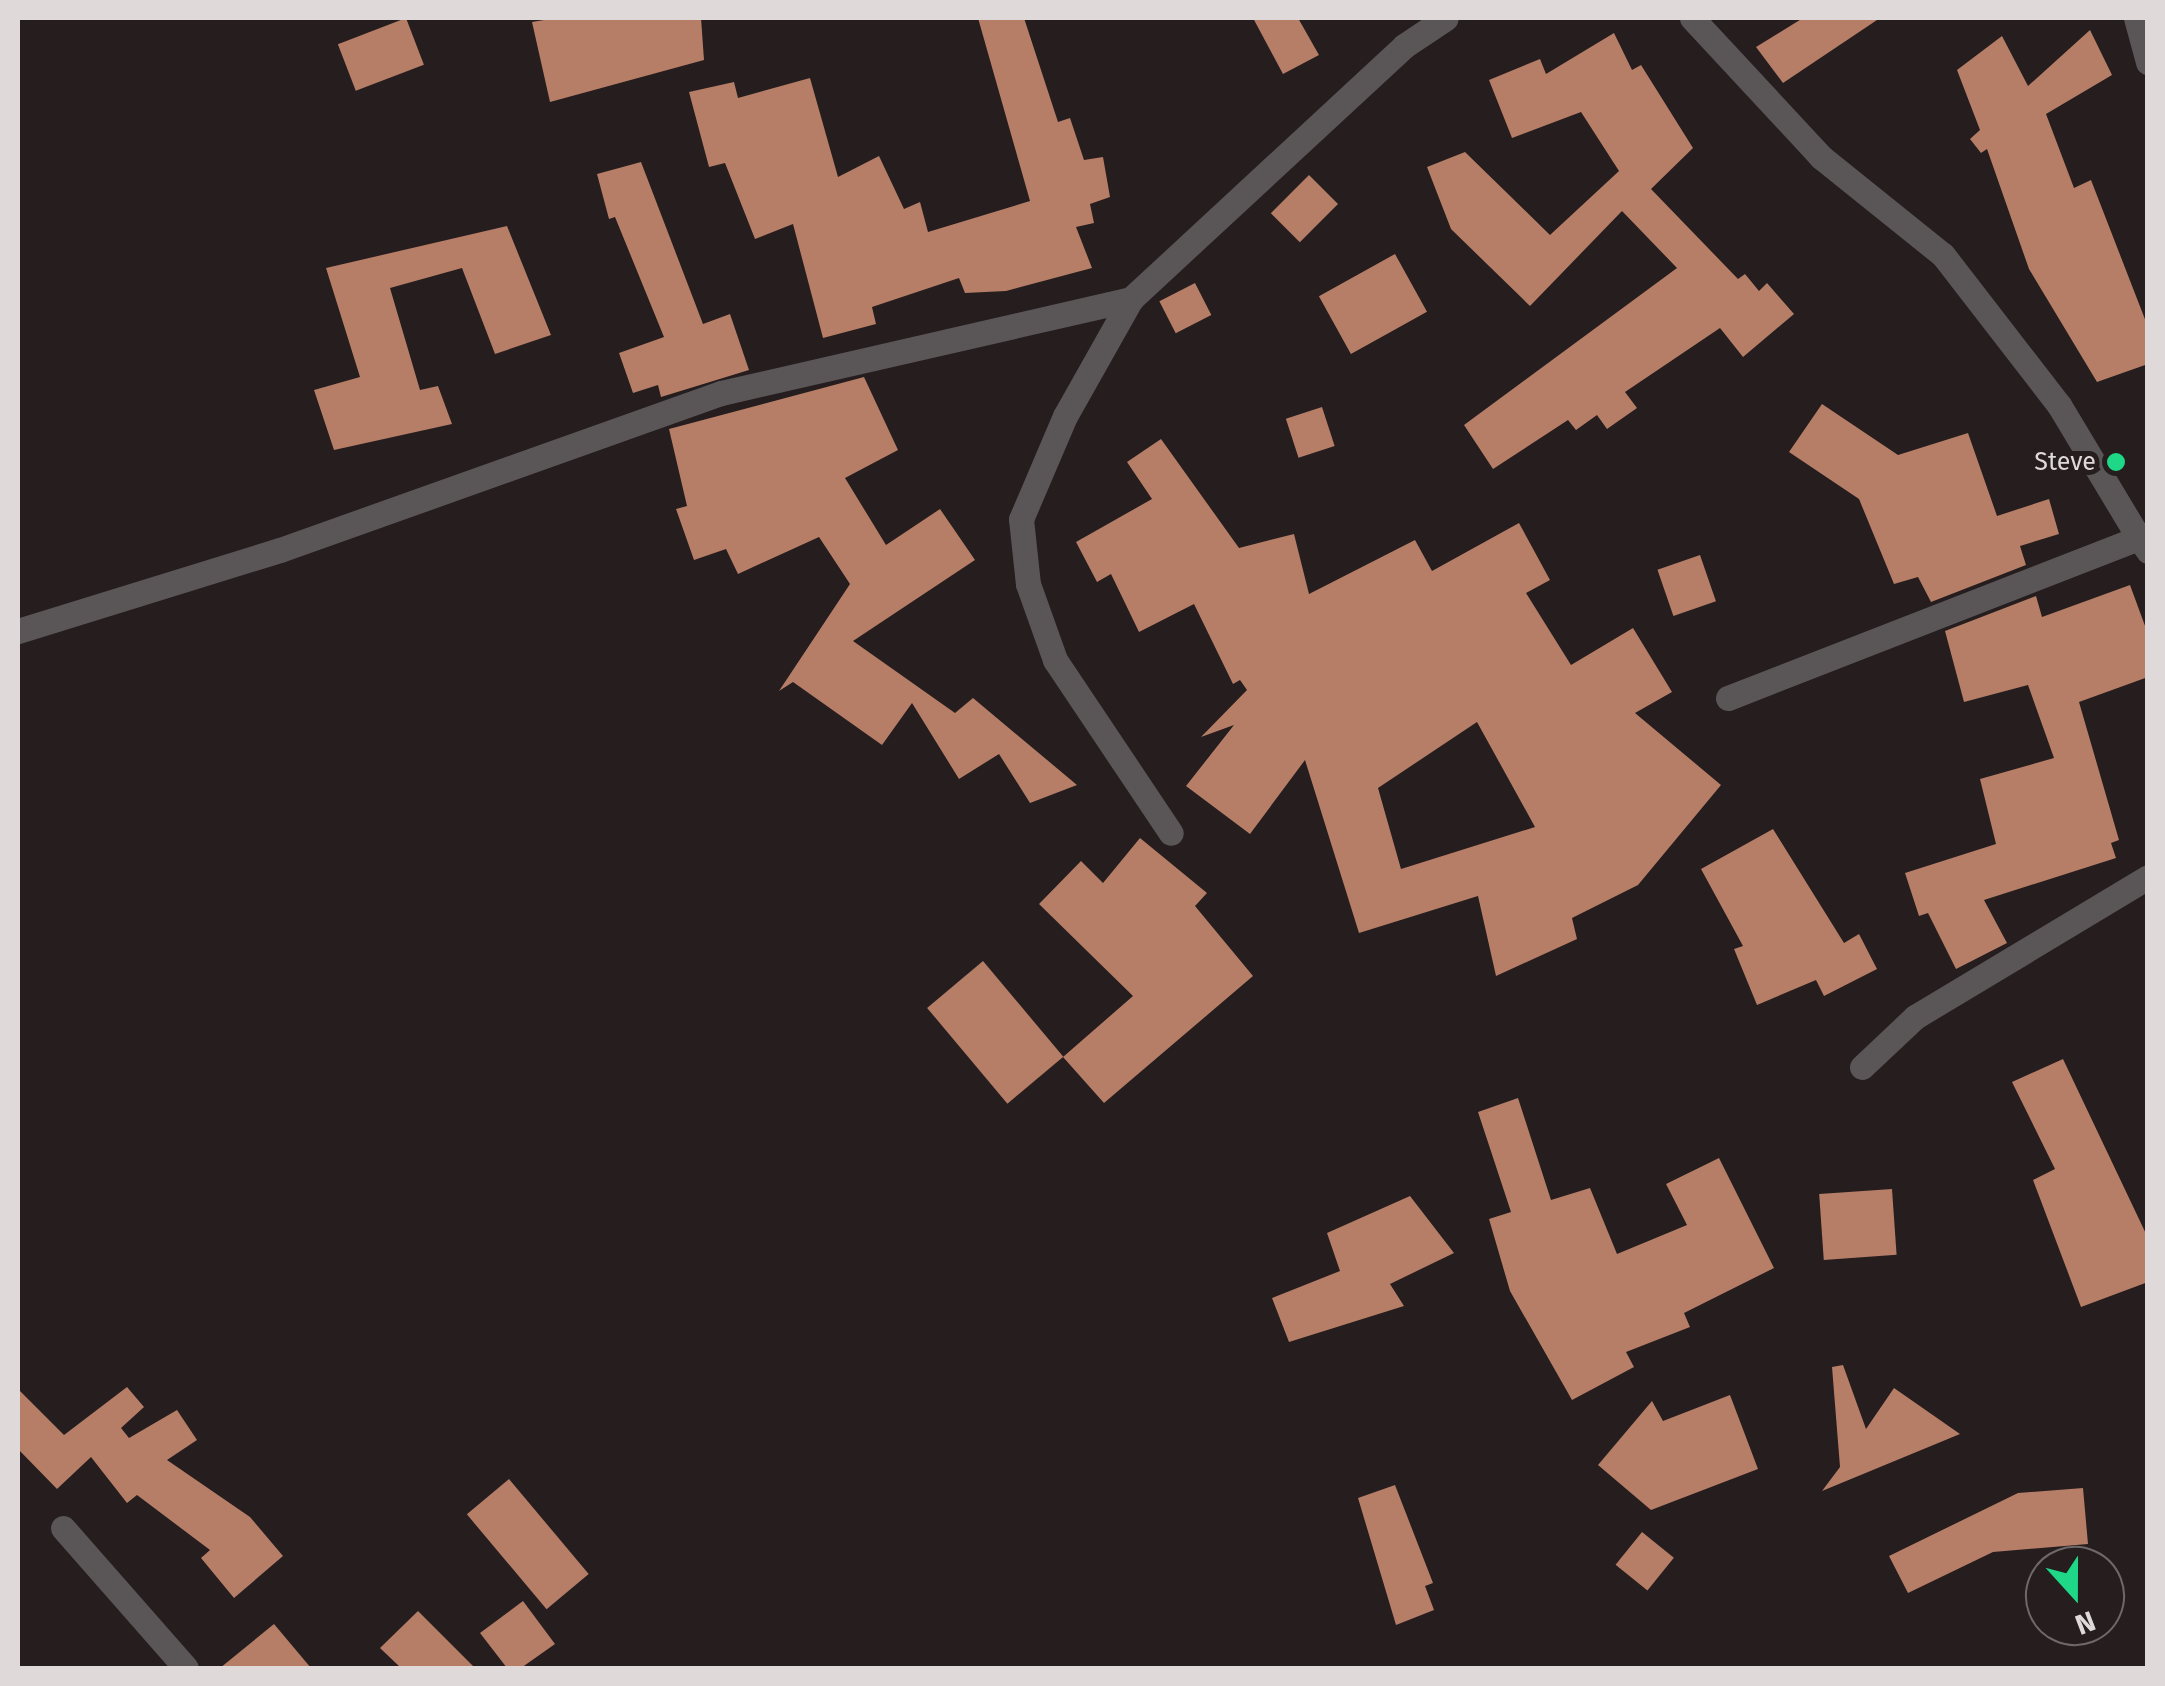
<!DOCTYPE html>
<html>
<head>
<meta charset="utf-8">
<style>
	body { margin:0 }
	#map { position:relative; width:2165px; height:1686px; overflow:hidden; background:#251d1e; font-family:"Fira Sans",sans-serif }
	div>[style] { position:absolute }
	.building>* { inset:0; background:#b67d67; transform-origin:0 0 }
	.minor>* { height:25px; margin:-12.5px; padding:0 12.5px; transform-origin:12.5px; border-radius:12.5px; background:#5a5658 }
	.dots>* { width:28px; height:28px; translate:-50% -50%; box-sizing:border-box; border:5px solid #251d1e; border-radius:50% }
	span { translate:-50% -50%; white-space:nowrap; text-align:center; line-height:1.15; -webkit-text-stroke:10px #251d1e; paint-order:stroke }
	.poi-label { font-size:25px; color:#dfd9da }
	.right { translate:-100% -50%; text-align:right }
	.frame { position:absolute; inset:0; border:20px solid #dfd9da; pointer-events:none }
	.north { position:absolute; left:2025px; top:1546px; width:100px; height:100px; box-sizing:border-box; background:#251d1e; border:2px solid #6f6869; border-radius:50%; rotate:159deg; font-size:28px; font-weight:700; line-height:40px; text-align:center; color:#dfd9da }
	.north::after { content:''; display:block; margin:auto; width:35px; height:45px; background:#1fd887; clip-path:polygon(50% 0,100% 100%,50% 72%,0 100%) }
</style>
</head>
<body>
<div id="map">
	<div class="building">
		<div style="left:406px;top:18px;width:50px;height:73px;rotate:69deg"></div>
		<div style="clip-path:polygon(556px 18px,701px 18px,704px 60px,550px 102px,532px 22px)"></div>
		<div style="clip-path:polygon(978px 18px,1024px 18px,1058px 122px,1070px 118px,1084px 160px,1103px 157px,1110px 197px,1090px 204px,1094px 223px,1076px 227px,1092px 268px,1006px 291px,965px 293px,959px 278px,872px 307px,876px 324px,823px 338px,793px 224px,755px 239px,725px 163px,709px 167px,689px 92px,734px 82px,738px 98px,810px 78px,838px 177px,879px 156px,904px 209px,920px 202px,928px 232px,1030px 201px)"></div>
		<div style="clip-path:polygon(1253px 18px,1298px 18px,1319px 55px,1283px 74px)"></div>
		<div style="clip-path:polygon(1803px 18px,1880px 18px,1783px 83px,1756px 47px)"></div>
		<div style="clip-path:polygon(2090px 30px,2112px 75px,2046px 114px,2074px 188px,2091px 180px,2148px 327px,2148px 364px,2097px 382px,2029px 269px,1987px 149px,1981px 153px,1970px 139px,1980px 130px,1957px 70px,2002px 36px,2028px 86px)"></div>
		<div style="clip-path:polygon(1614px 33px,1632px 70px,1641px 65px,1693px 148px,1651px 189px,1738px 279px,1745px 274px,1759px 291px,1767px 283px,1794px 314px,1743px 357px,1720px 328px,1625px 392px,1637px 408px,1607px 429px,1597px 415px,1576px 430px,1568px 420px,1493px 469px,1464px 425px,1677px 268px,1622px 211px,1530px 306px,1451px 229px,1427px 167px,1465px 152px,1550px 235px,1619px 171px,1581px 112px,1512px 138px,1489px 80px,1540px 59px,1546px 74px)"></div>
		<div style="clip-path:polygon(641px 162px,703px 324px,730px 314px,749px 370px,661px 397px,658px 385px,633px 393px,619px 353px,664px 337px,615px 217px,609px 219px,597px 174px)"></div>
		<div style="left:1309px;top:175px;width:41px;height:54px;rotate:45deg"></div>
		<div style="clip-path:polygon(507px 226px,551px 335px,495px 354px,462px 268px,390px 288px,420px 390px,438px 386px,452px 424px,334px 450px,314px 390px,360px 377px,326px 268px)"></div>
		<div style="left:1395px;top:254px;width:66px;height:87px;rotate:61deg"></div>
		<div style="left:1195px;top:283px;width:36px;height:40px;rotate:63deg"></div>
		<div style="clip-path:polygon(864px 377px,898px 450px,845px 478px,886px 545px,940px 509px,975px 560px,853px 641px,955px 713px,973px 698px,1077px 785px,1030px 803px,999px 754px,959px 779px,912px 703px,882px 745px,793px 682px,779px 691px,850px 584px,819px 537px,738px 574px,726px 549px,694px 560px,676px 509px,687px 506px,669px 429px)"></div>
		<div style="clip-path:polygon(1822px 404px,1898px 455px,1968px 433px,1997px 516px,2049px 499px,2059px 534px,2020px 546px,2026px 565px,1931px 602px,1918px 577px,1894px 584px,1859px 499px,1789px 452px)"></div>
		<div style="left:1322px;top:407px;width:41px;height:38px;rotate:72deg"></div>
		<div style="clip-path:polygon(evenodd,1161px 439px,1239px 548px,1294px 534px,1309px 594px,1415px 540px,1432px 571px,1519px 523px,1550px 580px,1526px 593px,1571px 665px,1633px 628px,1672px 692px,1635px 713px,1721px 785px,1638px 885px,1572px 918px,1577px 939px,1496px 976px,1478px 896px,1359px 933px,1305px 760px,1250px 834px,1186px 786px,1234px 725px,1201px 737px,1247px 690px,1240px 680px,1233px 684px,1194px 604px,1139px 632px,1111px 574px,1097px 582px,1076px 542px,1152px 499px,1127px 462px,1161px 439px,1477px 722px,1535px 827px,1401px 869px,1378px 788px,1477px 722px)"></div>
		<div style="left:1700px;top:555px;width:49px;height:45px;rotate:71deg"></div>
		<div style="clip-path:polygon(2130px 585px,2148px 634px,2148px 677px,2079px 702px,2119px 840px,2111px 843px,2116px 858px,1984px 900px,2007px 943px,1956px 969px,1928px 913px,1919px 916px,1905px 873px,1996px 844px,1980px 779px,2054px 758px,2028px 685px,1964px 702px,1945px 631px,2036px 596px,2042px 617px)"></div>
		<div style="clip-path:polygon(1773px 829px,1844px 943px,1859px 934px,1877px 969px,1824px 996px,1816px 980px,1757px 1005px,1734px 949px,1743px 946px,1701px 869px)"></div>
		<div style="clip-path:polygon(1140px 838px,1207px 893px,1195px 906px,1253px 976px,1104px 1103px,1063px 1057px,1133px 996px,1039px 904px,1081px 861px,1103px 883px)"></div>
		<div style="left:983px;top:961px;width:125px;height:73px;rotate:50deg"></div>
		<div style="clip-path:polygon(2063px 1059px,2148px 1238px,2148px 1282px,2081px 1307px,2033px 1180px,2055px 1169px,2012px 1082px)"></div>
		<div style="clip-path:polygon(1518px 1098px,1551px 1200px,1590px 1188px,1617px 1254px,1687px 1225px,1666px 1184px,1719px 1158px,1774px 1268px,1684px 1313px,1690px 1327px,1626px 1352px,1634px 1367px,1572px 1400px,1510px 1291px,1489px 1219px,1511px 1212px,1478px 1112px)"></div>
		<div style="left:1892px;top:1189px;width:66px;height:73px;rotate:86deg"></div>
		<div style="clip-path:polygon(1410px 1196px,1454px 1253px,1390px 1284px,1404px 1306px,1289px 1342px,1272px 1298px,1340px 1271px,1327px 1233px)"></div>
		<div style="clip-path:polygon(1843px 1365px,1866px 1429px,1894px 1388px,1960px 1434px,1822px 1491px,1840px 1467px,1832px 1367px)"></div>
		<div style="clip-path:polygon(127px 1387px,144px 1407px,121px 1428px,129px 1438px,177px 1410px,197px 1440px,167px 1460px,250px 1517px,283px 1556px,234px 1598px,201px 1558px,210px 1550px,137px 1495px,127px 1503px,91px 1457px,57px 1489px,18px 1449px,18px 1389px,64px 1435px)"></div>
		<div style="clip-path:polygon(1730px 1395px,1758px 1469px,1651px 1510px,1598px 1465px,1652px 1401px,1663px 1421px)"></div>
		<div style="left:509px;top:1479px;width:124px;height:55px;rotate:50deg"></div>
		<div style="clip-path:polygon(1395px 1485px,1433px 1583px,1425px 1586px,1434px 1610px,1396px 1625px,1358px 1498px)"></div>
		<div style="clip-path:polygon(2083px 1488px,2088px 1544px,1993px 1552px,1908px 1593px,1889px 1556px,2018px 1493px)"></div>
		<div style="left:1642px;top:1532px;width:41px;height:42px;rotate:39deg"></div>
		<div style="clip-path:polygon(523px 1601px,555px 1644px,521px 1668px,507px 1668px,480px 1633px)"></div>
		<div style="clip-path:polygon(418px 1611px,475px 1668px,401px 1668px,380px 1648px)"></div>
		<div style="clip-path:polygon(274px 1624px,311px 1668px,220px 1668px)"></div>
	</div>
	<div class="minor">
		<div style="left:1692px;top:18px;width:190px;rotate:47.1deg"></div>
		<div style="left:1821px;top:157px;width:156px;rotate:38.8deg"></div>
		<div style="left:1943px;top:255px;width:190px;rotate:52.3deg"></div>
		<div style="left:2059px;top:405px;width:155px;rotate:59deg"></div>
		<div style="left:2139px;top:538px;width:10px;rotate:-24deg"></div>
		<div style="left:2136px;top:18px;width:46px;rotate:74.7deg"></div>
		<div style="left:1131px;top:299px;width:134px;rotate:119.4deg"></div>
		<div style="left:1065px;top:416px;width:112px;rotate:113.1deg"></div>
		<div style="left:1021px;top:519px;width:65px;rotate:83.9deg"></div>
		<div style="left:1028px;top:584px;width:81px;rotate:70.4deg"></div>
		<div style="left:1055px;top:660px;width:208px;rotate:56.2deg"></div>
		<div style="left:18px;top:631px;width:274px;rotate:-17.2deg"></div>
		<div style="left:280px;top:550px;width:468px;rotate:-19.6deg"></div>
		<div style="left:721px;top:393px;width:421px;rotate:-12.9deg"></div>
		<div style="left:1131px;top:299px;width:372px;rotate:-42.8deg"></div>
		<div style="left:1404px;top:46px;width:50px;rotate:-33.7deg"></div>
		<div style="left:1728px;top:698px;width:441px;rotate:-21.3deg"></div>
		<div style="left:2139px;top:538px;width:16px;rotate:55deg"></div>
		<div style="left:1862px;top:1067px;width:73px;rotate:-43.3deg"></div>
		<div style="left:1915px;top:1017px;width:272px;rotate:-31deg"></div>
		<div style="left:63px;top:1528px;width:186px;rotate:48.7deg"></div>
	</div>
	<div class="dots">
		<div style="left:2116px;top:462px;background:#1fd887"></div>
	</div>
	<div class="poi-label">
		<span class="right" style="left:2096px;top:462px">Steve</span>
	</div>
	<div class="frame"></div>
	<div class="north">N</div>
</div>
</body>
</html>
